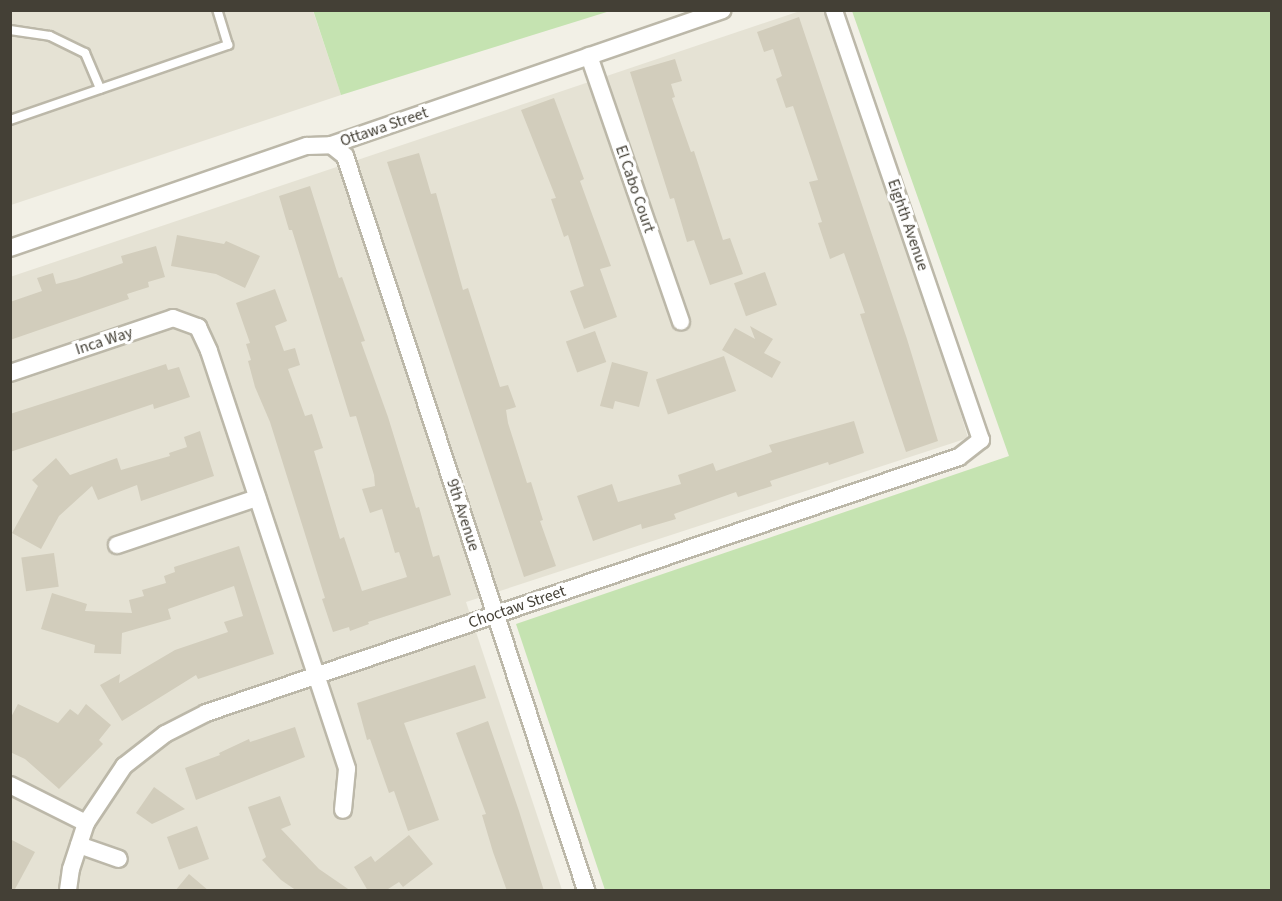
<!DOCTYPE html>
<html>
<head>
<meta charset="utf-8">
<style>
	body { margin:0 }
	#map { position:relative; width:1282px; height:901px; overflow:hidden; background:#f2f0e6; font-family:"Source Sans 3",sans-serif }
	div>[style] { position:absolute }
	.residential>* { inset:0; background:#e5e2d4 }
	.green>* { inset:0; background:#c5e3b1 }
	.building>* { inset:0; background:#d2cdbc; transform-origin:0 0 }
	.roads { filter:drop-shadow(2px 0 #bcb8a9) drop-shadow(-2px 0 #bcb8a9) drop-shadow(0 2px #bcb8a9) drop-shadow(0 -2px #bcb8a9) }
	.service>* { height:8px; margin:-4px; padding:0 4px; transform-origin:4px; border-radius:4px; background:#fff }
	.minor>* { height:16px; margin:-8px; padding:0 8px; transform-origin:8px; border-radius:8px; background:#fff }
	span { translate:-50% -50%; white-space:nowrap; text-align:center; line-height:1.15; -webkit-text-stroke:6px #fff; paint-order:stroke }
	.street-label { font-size:16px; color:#444036 }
	.frame { position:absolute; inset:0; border:12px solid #444036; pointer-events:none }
</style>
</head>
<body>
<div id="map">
	<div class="residential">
		<div style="clip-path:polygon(10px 11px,313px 11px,341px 95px,11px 205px)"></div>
		<div style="clip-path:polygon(800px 11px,840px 11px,968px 438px,466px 602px,562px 890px,11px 890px,10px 277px)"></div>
	</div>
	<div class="green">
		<div style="clip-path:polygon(313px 10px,610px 10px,610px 11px,341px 95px)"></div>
		<div style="clip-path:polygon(852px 11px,1271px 11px,1271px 890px,605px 890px,516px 624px,1009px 456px)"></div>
	</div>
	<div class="building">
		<div style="clip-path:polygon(799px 17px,907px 339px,938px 441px,906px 452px,860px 314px,865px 313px,844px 253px,830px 259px,818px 223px,822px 222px,809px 182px,818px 180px,793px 106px,786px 108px,776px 79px,782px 76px,773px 49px,764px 52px,757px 32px)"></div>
		<div style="clip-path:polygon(675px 59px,682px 81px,671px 84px,675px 97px,672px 98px,691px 152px,694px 151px,723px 240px,730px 238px,743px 274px,710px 285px,694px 240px,687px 242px,674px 198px,670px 199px,630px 72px)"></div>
		<div style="clip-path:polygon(554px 98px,584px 179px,580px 181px,611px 266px,600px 269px,617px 317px,584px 329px,570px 291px,584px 286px,568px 235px,564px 237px,551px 199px,556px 198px,521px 110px)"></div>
		<div style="clip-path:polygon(419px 153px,431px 194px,436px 193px,463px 290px,468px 288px,500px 387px,508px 385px,516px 407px,506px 410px,508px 423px,527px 483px,531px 482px,543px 520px,540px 521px,556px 566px,524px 577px,387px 162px)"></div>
		<div style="clip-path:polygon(310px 186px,339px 278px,342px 277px,365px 341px,361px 342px,388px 417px,416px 508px,419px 507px,433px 557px,439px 555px,451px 595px,368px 622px,369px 624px,350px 631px,349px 627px,333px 632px,322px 599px,325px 598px,270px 422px,255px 387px,248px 361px,251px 360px,246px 344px,250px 343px,236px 303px,275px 289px,287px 321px,275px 326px,284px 351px,295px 348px,300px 365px,288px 369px,305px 416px,312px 414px,323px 448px,314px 451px,340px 539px,344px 537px,362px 591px,407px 577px,399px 552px,395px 553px,382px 509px,370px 513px,362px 489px,375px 486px,374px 475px,356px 416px,350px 417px,292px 230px,289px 230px,279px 196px)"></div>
		<div style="clip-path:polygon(177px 235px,224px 244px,226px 241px,260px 256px,245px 288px,216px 274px,171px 266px)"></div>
		<div style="clip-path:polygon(156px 246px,165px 277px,148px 282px,149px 287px,127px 294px,129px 299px,10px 340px,10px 302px,42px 291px,37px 278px,53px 273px,56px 284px,76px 279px,123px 263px,121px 256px)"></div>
		<div style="left:765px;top:272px;width:35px;height:33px;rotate:70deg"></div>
		<div style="clip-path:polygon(750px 326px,773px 339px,764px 353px,781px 362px,772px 378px,722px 350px,735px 328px,755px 339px)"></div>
		<div style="left:595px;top:331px;width:33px;height:31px;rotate:70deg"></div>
		<div style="left:724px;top:356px;width:37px;height:72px;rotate:71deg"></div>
		<div style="clip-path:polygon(612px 362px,648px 372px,639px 407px,615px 401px,613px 409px,600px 406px)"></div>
		<div style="clip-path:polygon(166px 364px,168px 370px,179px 367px,190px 397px,154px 409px,153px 404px,10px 452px,10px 414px)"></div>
		<div style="clip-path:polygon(854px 421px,864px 453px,829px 465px,828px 462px,770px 481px,772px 486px,738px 497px,736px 492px,674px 514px,676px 519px,642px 529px,641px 524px,593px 541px,577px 496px,612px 484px,618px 502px,681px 484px,678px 475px,713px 463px,716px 471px,772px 452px,769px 445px)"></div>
		<div style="clip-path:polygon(200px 431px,214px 476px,141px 501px,137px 485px,98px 500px,92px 486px,59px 516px,41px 549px,12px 533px,38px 486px,32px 480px,56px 458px,70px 475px,117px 458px,121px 470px,170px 456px,169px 453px,187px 447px,184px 437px)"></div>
		<div style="clip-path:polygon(239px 546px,274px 654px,198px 679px,196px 675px,122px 721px,100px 685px,120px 674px,119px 683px,175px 650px,228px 632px,224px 622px,243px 616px,234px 586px,168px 609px,171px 619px,122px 633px,121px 654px,94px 653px,95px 645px,41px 629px,52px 593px,87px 604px,85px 611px,132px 613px,129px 600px,144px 596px,142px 590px,166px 583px,164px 576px,175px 572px,174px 567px)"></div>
		<div style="left:54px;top:553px;width:34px;height:33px;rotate:82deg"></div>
		<div style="clip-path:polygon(475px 665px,486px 698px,404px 723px,439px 820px,408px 831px,394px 791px,389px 793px,370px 739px,367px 740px,357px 703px)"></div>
		<div style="clip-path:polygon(18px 704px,58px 723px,70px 709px,78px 715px,86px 704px,111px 725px,99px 740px,103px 744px,59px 789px,25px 759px,10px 752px,10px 719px)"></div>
		<div style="clip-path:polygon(488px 721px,519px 811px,544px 891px,507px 891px,493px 852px,482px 815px,486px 814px,456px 733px)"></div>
		<div style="clip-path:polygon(295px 727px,305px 757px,196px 800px,185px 768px,220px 755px,219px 753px,249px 739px,250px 742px)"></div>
		<div style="clip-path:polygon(154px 787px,185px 809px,152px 824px,136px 813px)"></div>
		<div style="clip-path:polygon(280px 796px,291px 825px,281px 829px,319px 869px,351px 891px,297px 891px,281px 880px,262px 860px,266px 857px,248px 807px)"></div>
		<div style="left:197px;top:826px;width:35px;height:32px;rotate:70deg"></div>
		<div style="clip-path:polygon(409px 835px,433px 864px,403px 887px,399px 882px,385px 891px,368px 891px,354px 867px,371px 856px,375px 862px)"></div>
		<div style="clip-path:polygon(10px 839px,35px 852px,14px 891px,10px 891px)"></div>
		<div style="clip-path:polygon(189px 874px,209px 891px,175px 891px)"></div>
	</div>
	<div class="roads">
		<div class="service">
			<div style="left:10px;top:30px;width:40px;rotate:8.5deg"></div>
			<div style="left:50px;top:36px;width:39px;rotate:26deg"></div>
			<div style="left:85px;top:53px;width:39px;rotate:67deg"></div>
			<div style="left:10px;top:120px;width:231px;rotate:-19deg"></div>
			<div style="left:228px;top:45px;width:37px;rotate:-107deg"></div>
		</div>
		<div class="minor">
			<div style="left:589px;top:56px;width:281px;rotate:70.9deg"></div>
			<div style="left:331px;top:145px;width:18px;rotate:38deg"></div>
			<div style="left:345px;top:156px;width:773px;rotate:71.82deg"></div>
			<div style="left:10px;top:248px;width:314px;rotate:-19deg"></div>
			<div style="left:307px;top:146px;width:24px;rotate:-2deg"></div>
			<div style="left:331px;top:145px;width:414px;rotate:-19deg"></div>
			<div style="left:10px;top:373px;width:172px;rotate:-18.6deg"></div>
			<div style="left:173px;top:318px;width:27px;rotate:20deg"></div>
			<div style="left:198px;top:327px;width:26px;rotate:65deg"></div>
			<div style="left:209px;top:351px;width:440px;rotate:71.7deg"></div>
			<div style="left:347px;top:769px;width:41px;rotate:95.6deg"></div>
			<div style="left:117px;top:545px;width:148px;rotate:-18.6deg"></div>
			<div style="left:10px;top:785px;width:85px;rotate:26.6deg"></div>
			<div style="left:79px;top:845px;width:42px;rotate:19.3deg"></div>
			<div style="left:68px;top:890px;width:21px;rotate:-82deg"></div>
			<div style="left:71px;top:869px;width:48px;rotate:-71.9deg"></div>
			<div style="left:86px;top:823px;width:69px;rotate:-56.3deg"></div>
			<div style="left:124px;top:766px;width:52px;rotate:-38deg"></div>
			<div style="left:165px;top:734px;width:46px;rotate:-27.1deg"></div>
			<div style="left:206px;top:713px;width:795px;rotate:-18.78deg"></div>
			<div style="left:959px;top:457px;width:28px;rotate:-38deg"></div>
			<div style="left:981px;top:440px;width:454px;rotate:-108.9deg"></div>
		</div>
	</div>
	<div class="street-label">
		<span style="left:384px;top:127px;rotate:-19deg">Ottawa Street</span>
		<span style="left:635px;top:189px;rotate:71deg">El Cabo Court</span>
		<span style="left:908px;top:225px;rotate:71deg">Eighth Avenue</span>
		<span style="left:104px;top:341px;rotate:-18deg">Inca Way</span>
		<span style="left:463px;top:515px;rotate:72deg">9th Avenue</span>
		<span style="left:517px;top:607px;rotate:-19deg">Choctaw Street</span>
	</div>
	<div class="frame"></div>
</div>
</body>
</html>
